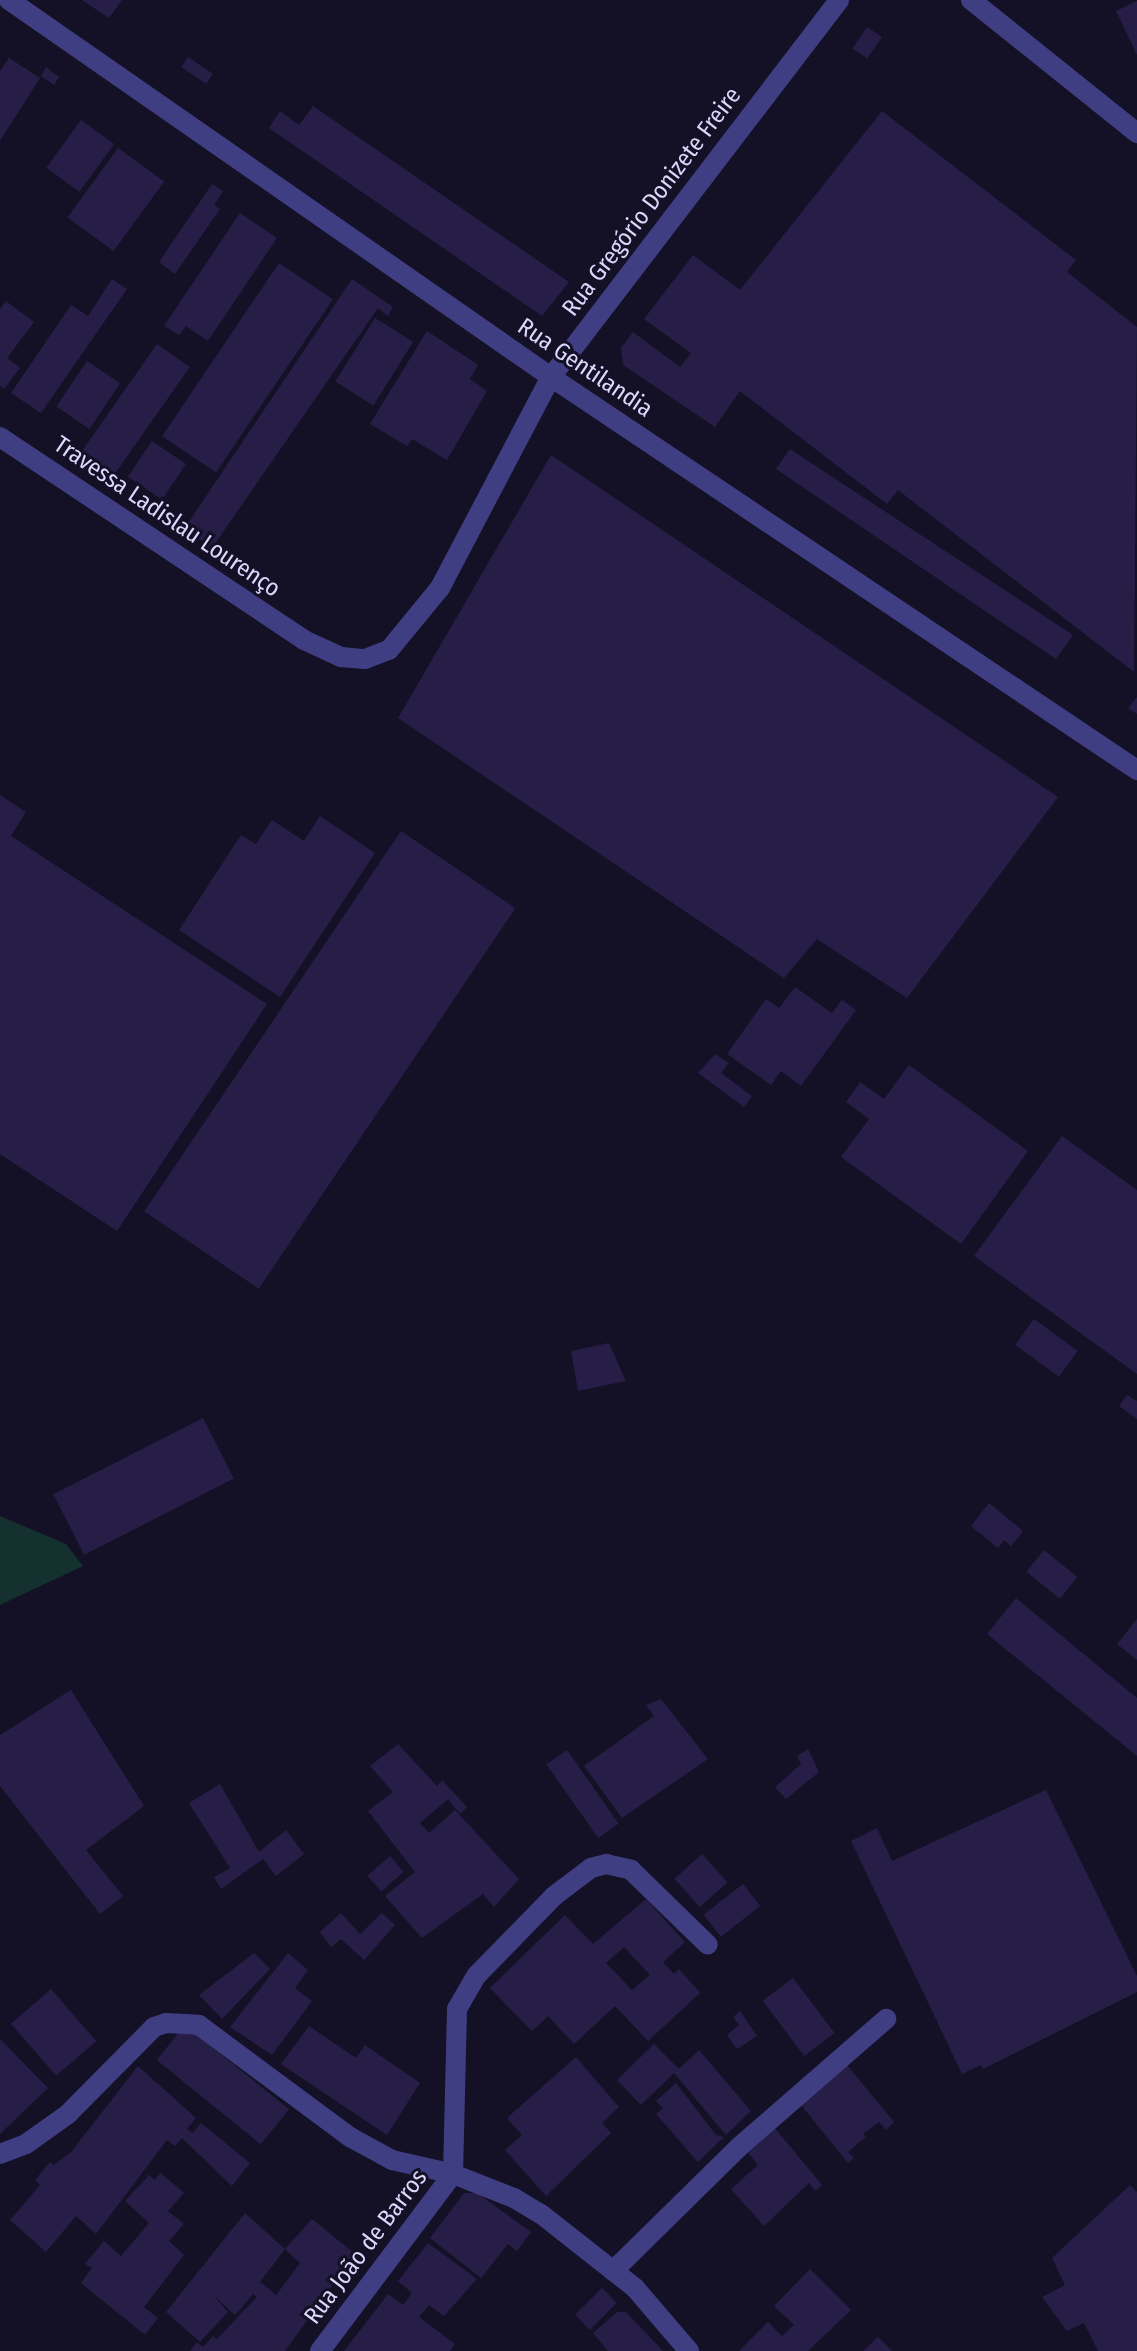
<!DOCTYPE html>
<html>
<head>
<meta charset="utf-8">
<style>
	body { margin:0 }
	#map { position:relative; width:1137px; height:2351px; overflow:hidden; background:#141126; font-family:"Fira Sans Condensed",sans-serif }
	div>[style] { position:absolute }
	.green>* { inset:0; background:#14302f }
	.building>* { inset:0; background:#261e46; transform-origin:0 0 }
	.street>* { height:20px; margin:-10px; padding:0 10px; transform-origin:10px; border-radius:10px; background:#403e83 }
	span { translate:-50% -50%; white-space:nowrap; text-align:center; line-height:1.15; -webkit-text-stroke:6px #141126; paint-order:stroke }
	.street-label { font-size:24px; color:#dcd8fd }
</style>
</head>
<body>
<div id="map">
	<div class="green">
		<div style="clip-path:polygon(0 1516px,66px 1544px,83px 1566px,0 1605px)"></div>
	</div>
	<div class="building">
		<div style="clip-path:polygon(82px 0,122px 0,109px 18px)"></div>
		<div style="clip-path:polygon(1137px 1px,1137px 55px,1116px 11px)"></div>
		<div style="left:867px;top:27px;width:18px;height:26px;rotate:34deg"></div>
		<div style="left:188px;top:57px;width:30px;height:12px;rotate:34deg"></div>
		<div style="clip-path:polygon(9px 58px,40px 78px,0 141px,0 71px)"></div>
		<div style="clip-path:polygon(46px 67px,59px 77px,54px 85px,41px 76px)"></div>
		<div style="clip-path:polygon(313px 106px,569px 282px,542px 316px,269px 128px,280px 111px,299px 125px)"></div>
		<div style="clip-path:polygon(882px 111px,1076px 260px,1067px 272px,1137px 327px,1134px 672px,898px 490px,887px 504px,740px 391px,715px 427px,623px 365px,621px 348px,633px 332px,680px 367px,691px 353px,644px 319px,693px 255px,740px 290px)"></div>
		<div style="left:81px;top:120px;width:41px;height:59px;rotate:36deg"></div>
		<div style="left:118px;top:148px;width:57px;height:86px;rotate:36deg"></div>
		<div style="clip-path:polygon(212px 184px,223px 191px,214px 205px,220px 209px,175px 274px,159px 262px)"></div>
		<div style="clip-path:polygon(240px 213px,277px 238px,208px 341px,186px 326px,179px 335px,164px 326px)"></div>
		<div style="left:279px;top:263px;width:65px;height:209px;rotate:34deg"></div>
		<div style="clip-path:polygon(112px 279px,127px 289px,41px 413px,11px 393px,71px 305px,88px 316px)"></div>
		<div style="clip-path:polygon(352px 279px,393px 307px,388px 316px,378px 308px,212px 548px,184px 529px)"></div>
		<div style="clip-path:polygon(6px 301px,34px 322px,7px 358px,20px 368px,4px 389px,0 386px,0 309px)"></div>
		<div style="left:375px;top:318px;width:45px;height:75px;rotate:32deg"></div>
		<div style="clip-path:polygon(427px 331px,478px 365px,470px 379px,487px 391px,447px 460px,412px 439px,407px 446px,370px 424px)"></div>
		<div style="left:157px;top:344px;width:40px;height:140px;rotate:35deg"></div>
		<div style="left:87px;top:361px;width:40px;height:55px;rotate:34deg"></div>
		<div style="left:152px;top:441px;width:41px;height:43px;rotate:34deg"></div>
		<div style="clip-path:polygon(790px 449px,1073px 635px,1056px 659px,776px 469px)"></div>
		<div style="clip-path:polygon(551px 455px,1058px 797px,907px 998px,817px 939px,784px 978px,398px 718px)"></div>
		<div style="clip-path:polygon(1137px 697px,1137px 714px,1128px 708px)"></div>
		<div style="clip-path:polygon(0 795px,26px 812px,11px 836px,267px 1004px,117px 1231px,0 1154px)"></div>
		<div style="clip-path:polygon(320px 816px,375px 853px,280px 997px,179px 930px,241px 835px,256px 844px,272px 820px,304px 841px)"></div>
		<div style="left:401px;top:831px;width:138px;height:459px;rotate:34deg"></div>
		<div style="clip-path:polygon(795px 987px,832px 1013px,842px 1000px,856px 1010px,801px 1086px,781px 1071px,771px 1085px,727px 1054px,766px 999px,779px 1008px)"></div>
		<div style="clip-path:polygon(715px 1054px,729px 1063px,721px 1073px,752px 1096px,744px 1107px,698px 1073px)"></div>
		<div style="clip-path:polygon(909px 1065px,1028px 1151px,961px 1244px,841px 1157px,869px 1119px,846px 1102px,860px 1082px,884px 1099px)"></div>
		<div style="clip-path:polygon(1062px 1136px,1137px 1190px,1137px 1374px,974px 1256px)"></div>
		<div style="left:1034px;top:1319px;width:54px;height:32px;rotate:36deg"></div>
		<div style="clip-path:polygon(609px 1343px,626px 1381px,578px 1391px,571px 1351px)"></div>
		<div style="clip-path:polygon(1127px 1395px,1137px 1401px,1137px 1419px,1119px 1406px)"></div>
		<div style="left:203px;top:1418px;width:68px;height:168px;rotate:63deg"></div>
		<div style="clip-path:polygon(989px 1503px,1023px 1531px,1011px 1546px,1004px 1540px,998px 1548px,971px 1526px)"></div>
		<div style="left:1044px;top:1550px;width:43px;height:28px;rotate:39deg"></div>
		<div style="clip-path:polygon(1016px 1598px,1137px 1698px,1137px 1756px,987px 1634px)"></div>
		<div style="clip-path:polygon(1137px 1619px,1137px 1660px,1117px 1644px)"></div>
		<div style="clip-path:polygon(71px 1690px,144px 1806px,86px 1850px,123px 1896px,100px 1914px,0 1786px,0 1735px)"></div>
		<div style="clip-path:polygon(661px 1699px,708px 1759px,622px 1818px,584px 1766px,654px 1716px,646px 1705px)"></div>
		<div style="clip-path:polygon(398px 1744px,437px 1786px,442px 1780px,467px 1807px,460px 1814px,448px 1799px,420px 1823px,429px 1833px,455px 1810px,519px 1879px,494px 1907px,483px 1894px,422px 1938px,385px 1896px,415px 1872px,368px 1811px,393px 1792px,370px 1766px)"></div>
		<div style="clip-path:polygon(808px 1749px,819px 1772px,786px 1799px,775px 1787px,801px 1764px,797px 1756px)"></div>
		<div style="left:567px;top:1750px;width:90px;height:25px;rotate:55deg"></div>
		<div style="clip-path:polygon(220px 1784px,259px 1852px,286px 1830px,304px 1854px,276px 1876px,263px 1859px,221px 1889px,214px 1877px,230px 1868px,189px 1803px)"></div>
		<div style="clip-path:polygon(1046px 1790px,1137px 1976px,1137px 1992px,983px 2069px,981px 2065px,962px 2074px,851px 1841px,877px 1828px,892px 1861px)"></div>
		<div style="left:702px;top:1854px;width:38px;height:37px;rotate:48deg"></div>
		<div style="left:390px;top:1856px;width:21px;height:30px;rotate:49deg"></div>
		<div style="left:743px;top:1884px;width:28px;height:50px;rotate:52deg"></div>
		<div style="clip-path:polygon(evenodd,646px 1899px,685px 1942px,663px 1962px,674px 1974px,679px 1969px,700px 1993px,648px 2041px,615px 2006px,574px 2044px,548px 2016px,532px 2031px,490px 1988px,565px 1915px,593px 1944px,646px 1899px,624px 1947px,650px 1975px,632px 1990px,606px 1963px,624px 1947px)"></div>
		<div style="clip-path:polygon(341px 1913px,360px 1934px,382px 1913px,395px 1925px,364px 1960px,341px 1939px,331px 1947px,320px 1932px)"></div>
		<div style="clip-path:polygon(254px 1953px,270px 1969px,222px 2019px,199px 1995px)"></div>
		<div style="clip-path:polygon(288px 1953px,308px 1970px,295px 1988px,312px 2001px,272px 2055px,230px 2027px)"></div>
		<div style="left:793px;top:1978px;width:69px;height:38px;rotate:53deg"></div>
		<div style="left:51px;top:1989px;width:69px;height:53px;rotate:49deg"></div>
		<div style="clip-path:polygon(740px 2011px,757px 2036px,737px 2049px,727px 2035px,739px 2025px,733px 2017px)"></div>
		<div style="left:185px;top:2025px;width:134px;height:45px;rotate:39deg"></div>
		<div style="clip-path:polygon(309px 2026px,356px 2058px,365px 2045px,420px 2083px,387px 2135px,281px 2064px)"></div>
		<div style="clip-path:polygon(0 2039px,48px 2088px,0 2134px)"></div>
		<div style="clip-path:polygon(654px 2044px,679px 2069px,699px 2050px,751px 2111px,726px 2135px,674px 2073px,641px 2105px,617px 2080px)"></div>
		<div style="clip-path:polygon(576px 2057px,619px 2107px,602px 2123px,611px 2133px,546px 2196px,505px 2150px,522px 2135px,507px 2118px)"></div>
		<div style="clip-path:polygon(847px 2065px,894px 2122px,886px 2130px,879px 2122px,863px 2134px,866px 2137px,848px 2152px,854px 2158px,848px 2163px,801px 2105px)"></div>
		<div style="clip-path:polygon(138px 2066px,196px 2118px,187px 2129px,193px 2133px,201px 2123px,250px 2163px,232px 2186px,182px 2138px,175px 2146px,167px 2140px,96px 2234px,76px 2216px,46px 2252px,10px 2220px,40px 2185px,35px 2180px,50px 2162px,54px 2165px,71px 2152px)"></div>
		<div style="clip-path:polygon(676px 2083px,716px 2135px,724px 2137px,698px 2162px,656px 2114px,663px 2108px,656px 2101px)"></div>
		<div style="clip-path:polygon(774px 2127px,822px 2185px,815px 2191px,809px 2183px,764px 2226px,731px 2189px,758px 2165px,746px 2150px)"></div>
		<div style="clip-path:polygon(161px 2173px,184px 2193px,168px 2211px,184px 2224px,169px 2241px,184px 2255px,144px 2307px,158px 2318px,145px 2335px,81px 2283px,92px 2268px,85px 2264px,104px 2241px,121px 2256px,149px 2223px,125px 2201px,149px 2175px,154px 2180px)"></div>
		<div style="clip-path:polygon(1130px 2185px,1137px 2192px,1137px 2351px,1098px 2351px,1084px 2323px,1067px 2331px,1042px 2297px,1065px 2285px,1052px 2258px)"></div>
		<div style="clip-path:polygon(464px 2193px,477px 2193px,531px 2232px,517px 2251px,508px 2244px,481px 2278px,430px 2238px)"></div>
		<div style="clip-path:polygon(evenodd,245px 2213px,285px 2249px,312px 2219px,355px 2254px,285px 2351px,190px 2351px,197px 2342px,203px 2347px,213px 2336px,217px 2339px,257px 2297px,253px 2294px,235px 2315px,213px 2295px,228px 2312px,200px 2342px,166px 2312px,245px 2213px,285px 2249px,300px 2263px,276px 2295px,260px 2282px,285px 2249px)"></div>
		<div style="clip-path:polygon(428px 2243px,477px 2279px,444px 2316px,429px 2305px,419px 2317px,455px 2344px,450px 2351px,344px 2351px,388px 2294px,403px 2305px,412px 2293px,398px 2281px)"></div>
		<div style="clip-path:polygon(810px 2269px,851px 2310px,808px 2351px,739px 2351px,768px 2322px,782px 2336px,794px 2325px,774px 2306px)"></div>
		<div style="left:602px;top:2288px;width:21px;height:38px;rotate:45deg"></div>
		<div style="clip-path:polygon(617px 2312px,626px 2312px,663px 2351px,608px 2351px,593px 2333px)"></div>
		<div style="clip-path:polygon(878px 2337px,892px 2351px,863px 2351px)"></div>
	</div>
	<div class="street">
		<div style="left:9px;top:0;width:660px;rotate:34.82deg"></div>
		<div style="left:551px;top:377px;width:706px;rotate:33.85deg"></div>
		<div style="left:971px;top:0;width:213px;rotate:38.7deg"></div>
		<div style="left:0;top:437px;width:366px;rotate:33.7deg"></div>
		<div style="left:304px;top:640px;width:41px;rotate:24.7deg"></div>
		<div style="left:341px;top:657px;width:24px;rotate:5deg"></div>
		<div style="left:365px;top:659px;width:26px;rotate:-21deg"></div>
		<div style="left:389px;top:650px;width:80px;rotate:-50.6deg"></div>
		<div style="left:440px;top:588px;width:238px;rotate:-62.3deg"></div>
		<div style="left:551px;top:377px;width:474px;rotate:-52.6deg"></div>
		<div style="left:0;top:2154px;width:28px;rotate:-21deg"></div>
		<div style="left:26px;top:2144px;width:52px;rotate:-35.5deg"></div>
		<div style="left:68px;top:2114px;width:122px;rotate:-45.3deg"></div>
		<div style="left:154px;top:2027px;width:13px;rotate:-18deg"></div>
		<div style="left:166px;top:2023px;width:33px;rotate:3deg"></div>
		<div style="left:199px;top:2025px;width:188px;rotate:36.6deg"></div>
		<div style="left:350px;top:2137px;width:48px;rotate:28.7deg"></div>
		<div style="left:392px;top:2160px;width:63px;rotate:12.9deg"></div>
		<div style="left:453px;top:2174px;width:66px;rotate:21.5deg"></div>
		<div style="left:514px;top:2198px;width:31px;rotate:31deg"></div>
		<div style="left:541px;top:2214px;width:120px;rotate:38.2deg"></div>
		<div style="left:635px;top:2288px;width:83px;rotate:49.4deg"></div>
		<div style="left:613px;top:2271px;width:178px;rotate:-44.5deg"></div>
		<div style="left:740px;top:2146px;width:194px;rotate:-41deg"></div>
		<div style="left:320px;top:2351px;width:221px;rotate:-53.1deg"></div>
		<div style="left:453px;top:2174px;width:165px;rotate:-88.6deg"></div>
		<div style="left:457px;top:2009px;width:39px;rotate:-60deg"></div>
		<div style="left:477px;top:1975px;width:110px;rotate:-45.7deg"></div>
		<div style="left:554px;top:1896px;width:46px;rotate:-37.1deg"></div>
		<div style="left:591px;top:1868px;width:16px;rotate:-15deg"></div>
		<div style="left:606px;top:1864px;width:26px;rotate:13deg"></div>
		<div style="left:631px;top:1870px;width:107px;rotate:44.2deg"></div>
	</div>
	<div class="street-label">
		<span style="left:652px;top:202px;rotate:-53deg">Rua Gregório Donizete Freire</span>
		<span style="left:585px;top:368px;rotate:34deg">Rua Gentilandia</span>
		<span style="left:167px;top:517px;rotate:34deg">Travessa Ladislau Lourenço</span>
		<span style="left:366px;top:2247px;rotate:-53deg">Rua João de Barros</span>
	</div>
</div>
</body>
</html>
